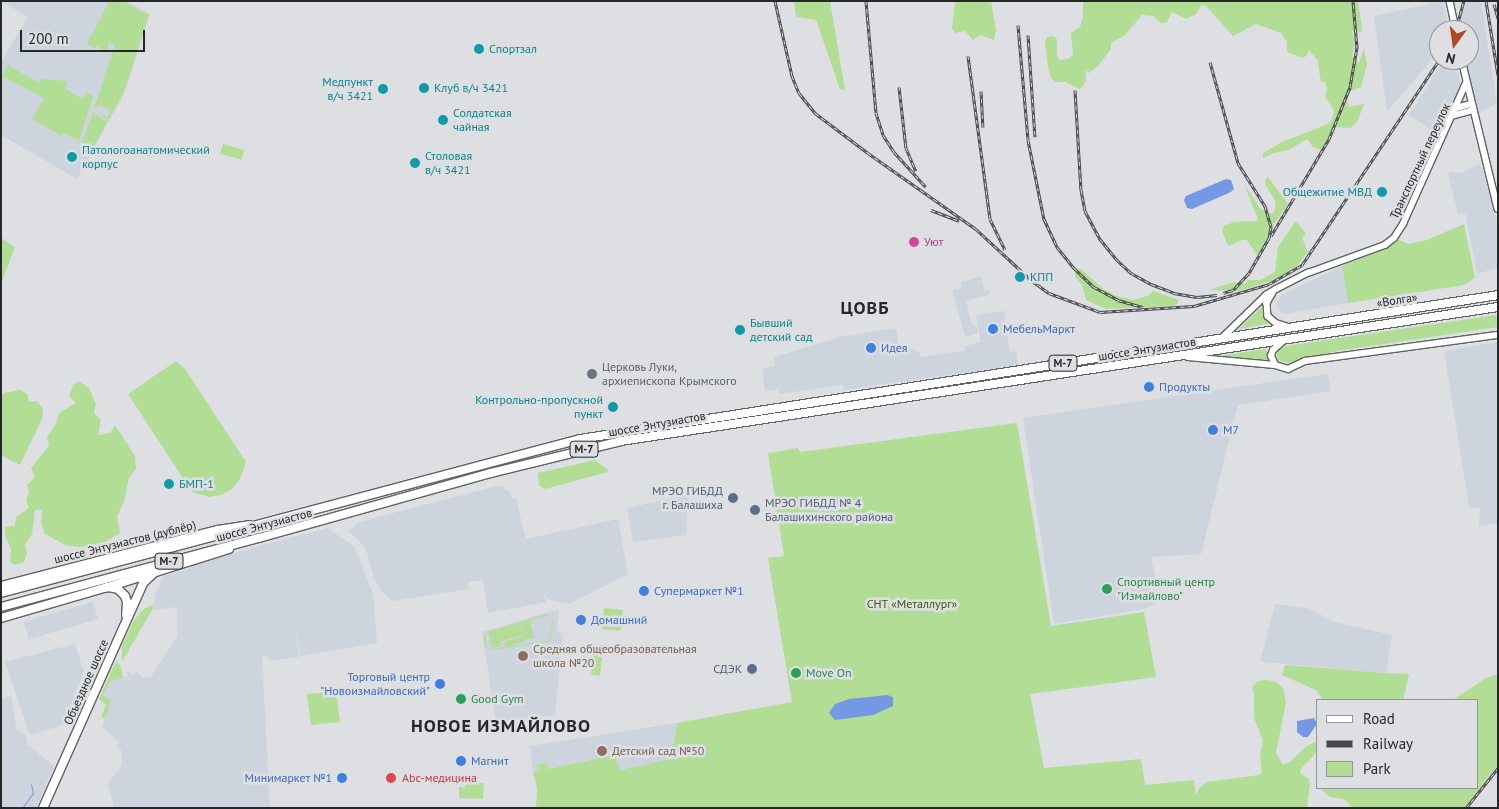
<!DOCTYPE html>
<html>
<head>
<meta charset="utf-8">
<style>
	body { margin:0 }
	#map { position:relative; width:1499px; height:809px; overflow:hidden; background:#dddfe2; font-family:"PT Sans",sans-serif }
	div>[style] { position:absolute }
	.built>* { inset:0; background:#ced4dd; transform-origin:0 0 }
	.green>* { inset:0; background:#b2dd95; transform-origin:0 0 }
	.water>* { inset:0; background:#7498e4 }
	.stream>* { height:1px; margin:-0.5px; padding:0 0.5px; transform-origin:0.5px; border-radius:0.5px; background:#7498e4 }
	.roads { filter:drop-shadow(1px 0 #606265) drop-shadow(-1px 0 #606265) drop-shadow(0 1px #606265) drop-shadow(0 -1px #606265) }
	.tertiary>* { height:5.5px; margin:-2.75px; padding:0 2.75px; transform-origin:2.75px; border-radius:2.75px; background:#fff }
	.primary>* { height:8px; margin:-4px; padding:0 4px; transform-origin:4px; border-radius:4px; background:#fff }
	.trunk>* { height:8px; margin:-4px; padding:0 4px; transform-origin:4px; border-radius:4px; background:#fff }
	.rail>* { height:3px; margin-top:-1.5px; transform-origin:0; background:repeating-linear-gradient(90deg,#dddfe2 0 4px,#47484a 0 8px); box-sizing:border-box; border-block:1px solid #47484a }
	.dots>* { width:14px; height:14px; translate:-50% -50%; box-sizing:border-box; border:2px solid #dddfe2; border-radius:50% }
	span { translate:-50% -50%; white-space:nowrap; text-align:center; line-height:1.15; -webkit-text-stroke:5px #dddfe2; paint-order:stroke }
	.shield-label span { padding:1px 4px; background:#dddfe2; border:1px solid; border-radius:4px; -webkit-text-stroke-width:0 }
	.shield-label { font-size:11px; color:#262728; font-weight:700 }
	.culture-label { font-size:12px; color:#0d838f }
	.left { translate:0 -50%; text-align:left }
	.right { translate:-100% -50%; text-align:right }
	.street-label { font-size:12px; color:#262728 }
	.hotel-label { font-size:12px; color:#b23c85 }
	.shop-label { font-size:12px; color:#366cbe }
	.worship-label { font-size:12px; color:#5b616d }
	.service-label { font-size:12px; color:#4e5e75 }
	.leisure-label { font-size:12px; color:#27864d }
	.park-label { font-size:12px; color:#335d04 }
	.education-label { font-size:12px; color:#785e54 }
	.health-label { font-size:12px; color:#be3a42 }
	.district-label { font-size:18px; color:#262728; font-weight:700; letter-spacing:1px }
	.frame { position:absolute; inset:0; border:2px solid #262728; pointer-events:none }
	.legend { position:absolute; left:1316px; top:699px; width:162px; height:90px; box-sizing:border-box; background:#dddfe2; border:1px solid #949598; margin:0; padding:6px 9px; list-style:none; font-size:15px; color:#262728 }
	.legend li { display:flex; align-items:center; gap:10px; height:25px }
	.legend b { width:25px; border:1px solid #949598 }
	.north { position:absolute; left:1429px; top:20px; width:50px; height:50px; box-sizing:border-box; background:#dddfe2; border:1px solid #949598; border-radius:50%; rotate:194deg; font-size:14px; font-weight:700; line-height:20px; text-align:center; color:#262728 }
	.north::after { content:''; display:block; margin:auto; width:18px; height:22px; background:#ae4722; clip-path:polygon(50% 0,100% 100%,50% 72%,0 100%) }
	.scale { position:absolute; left:20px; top:30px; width:125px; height:22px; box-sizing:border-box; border:2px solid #262728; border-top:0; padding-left:6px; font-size:15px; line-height:18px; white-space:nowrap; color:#262728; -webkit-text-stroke:4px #dddfe2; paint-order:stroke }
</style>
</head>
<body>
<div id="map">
	<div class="built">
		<div style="clip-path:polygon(127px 1px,150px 14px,125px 92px,77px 179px,1px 135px,1px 62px,28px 17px,1px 1px)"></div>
		<div style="clip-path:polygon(1443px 1px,1449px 30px,1439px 30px,1439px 48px,1425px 68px,1387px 112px,1374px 16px)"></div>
		<div style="clip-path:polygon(1466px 1px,1481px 1px,1497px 103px,1478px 114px,1466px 60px,1469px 60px,1469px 30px,1459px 29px)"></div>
		<div style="clip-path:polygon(1444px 60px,1455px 60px,1461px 88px,1439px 135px,1409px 115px)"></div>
		<div style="clip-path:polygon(1478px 164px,1483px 169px,1498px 227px,1498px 268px,1479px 273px,1477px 272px,1465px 213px,1458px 214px,1448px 175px,1450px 172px,1461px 173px)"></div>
		<div style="clip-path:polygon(1342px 266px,1348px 303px,1284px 314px,1280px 312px,1277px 304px,1281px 295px)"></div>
		<div style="clip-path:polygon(981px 276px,985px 291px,989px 290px,990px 294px,966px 301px,972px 324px,976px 327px,978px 333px,965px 337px,952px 290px,962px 287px,961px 282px)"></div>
		<div style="clip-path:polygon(1004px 311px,1010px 352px,1016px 351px,1018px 365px,844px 390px,843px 385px,779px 394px,778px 389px,765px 391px,762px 368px,775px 366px,774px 357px,840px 337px,896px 328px,899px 346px,904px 345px,919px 352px,920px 357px,965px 351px,965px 346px,981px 342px,976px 315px)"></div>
		<div style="clip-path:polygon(1498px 342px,1498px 523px,1479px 526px,1480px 508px,1469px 507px,1444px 351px)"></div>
		<div style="clip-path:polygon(1328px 374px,1331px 391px,1238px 405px,1201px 554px,1151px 557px,1160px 601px,1144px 609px,1054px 624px,1023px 418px)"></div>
		<div style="clip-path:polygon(497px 486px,503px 487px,510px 492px,512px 499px,516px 498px,526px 539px,618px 519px,628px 574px,569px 604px,546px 599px,539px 580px,546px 602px,488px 613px,483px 580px,469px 582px,468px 589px,393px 601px,383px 593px,375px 580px,365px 547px,349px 531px,359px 522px)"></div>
		<div style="clip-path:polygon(688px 495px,686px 535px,633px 542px,627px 508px)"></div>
		<div style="clip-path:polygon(327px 528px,354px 546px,357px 553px,373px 594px,377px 643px,300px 656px,295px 623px,299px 657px,269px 661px,268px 656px,262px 657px,270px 808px,114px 808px,108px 784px,122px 765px,122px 756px,121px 750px,116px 746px,119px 742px,102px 727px,111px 701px,103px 696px,111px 681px,129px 676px,127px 673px,129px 671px,132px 675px,137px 672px,143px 678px,146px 676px,150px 678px,177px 637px,177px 607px,152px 610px,155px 594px,164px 576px,190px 569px,193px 564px)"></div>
		<div style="left:93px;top:602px;width:18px;height:72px;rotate:74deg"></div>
		<div style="clip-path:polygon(1275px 604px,1308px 608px,1334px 622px,1392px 635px,1386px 673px,1260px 662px)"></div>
		<div style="clip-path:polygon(559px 609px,557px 631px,563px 634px,555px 715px,496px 722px,482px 632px)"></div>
		<div style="clip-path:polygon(75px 644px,84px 672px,66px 716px,60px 726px,30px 735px,5px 662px)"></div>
		<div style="clip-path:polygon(11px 696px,17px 731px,25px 734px,28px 745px,54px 766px,36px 808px,1px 808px,1px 699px)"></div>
		<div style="clip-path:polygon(677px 723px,671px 759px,620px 770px,615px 755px,533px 772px,530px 746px)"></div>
	</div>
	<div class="green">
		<div style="clip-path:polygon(106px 1px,126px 1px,126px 3px,149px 15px,124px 92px,108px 121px,98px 114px,108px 117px,111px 110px,98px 105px,95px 110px,94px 109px,115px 44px,108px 43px,107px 53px,97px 46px,95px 49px,87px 44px,108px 3px)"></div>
		<div style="clip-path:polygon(794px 1px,830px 1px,845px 90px,840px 89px,816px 20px,796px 17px)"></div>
		<div style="clip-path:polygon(955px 1px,991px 1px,996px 30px,994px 40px,980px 35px,973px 40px,965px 31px,955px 33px,952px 29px)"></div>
		<div style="clip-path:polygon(1083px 1px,1358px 1px,1362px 30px,1361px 32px,1352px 31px,1355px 43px,1352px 56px,1359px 63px,1364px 49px,1367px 65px,1361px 87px,1349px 92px,1346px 97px,1349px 107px,1364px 104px,1358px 120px,1351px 128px,1334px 127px,1322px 150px,1313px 147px,1307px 139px,1289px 150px,1274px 153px,1263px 158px,1263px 153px,1282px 142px,1328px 124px,1332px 120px,1334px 110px,1325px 97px,1327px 88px,1326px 83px,1321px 81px,1320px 77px,1318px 61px,1309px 50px,1307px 55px,1303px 58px,1287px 52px,1287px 42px,1281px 33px,1256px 24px,1233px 36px,1206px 6px,1201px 5px,1196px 14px,1186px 19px,1172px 12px,1167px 22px,1161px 23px,1153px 16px,1142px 15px,1125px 35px,1111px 43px,1111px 49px,1098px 66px,1089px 73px,1085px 70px,1086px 80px,1083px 86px,1079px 89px,1065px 82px,1055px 82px,1051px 78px,1048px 68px,1045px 42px,1047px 37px,1053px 36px,1057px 39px,1057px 56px,1059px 60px,1070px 58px,1073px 54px,1071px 33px,1080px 27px,1083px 17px)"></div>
		<div style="clip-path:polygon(11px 60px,9px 66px,38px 82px,41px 79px,68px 81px,65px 89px,83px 99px,87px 92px,93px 96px,79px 141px,63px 133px,61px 136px,32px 119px,44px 98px,2px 76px)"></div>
		<div style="clip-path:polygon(93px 112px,107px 122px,92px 150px,82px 143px)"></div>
		<div style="left:223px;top:144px;width:22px;height:10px;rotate:16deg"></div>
		<div style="clip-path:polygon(1268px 177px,1288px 204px,1274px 224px,1269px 238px,1257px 255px,1247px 240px,1242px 240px,1228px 246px,1222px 231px,1224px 226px,1234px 222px,1257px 221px,1258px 219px,1244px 184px,1260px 208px,1269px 214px,1274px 213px,1276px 202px,1265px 184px,1266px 178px)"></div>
		<div style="clip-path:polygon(1296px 221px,1306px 234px,1302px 238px,1308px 252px,1297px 266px,1274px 280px,1249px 288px,1237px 291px,1208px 290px,1234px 282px,1245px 284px,1248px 280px,1260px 280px,1275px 272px,1278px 247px)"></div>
		<div style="clip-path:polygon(1464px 224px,1475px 278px,1464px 285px,1348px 303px,1342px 266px,1384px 249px,1397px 239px,1409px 244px,1427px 240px)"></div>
		<div style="clip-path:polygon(1px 238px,15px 247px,1px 284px)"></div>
		<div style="clip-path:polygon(1080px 268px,1103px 289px,1117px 296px,1134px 300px,1150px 295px,1153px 291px,1179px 300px,1177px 304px,1172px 306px,1106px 309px,1086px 300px,1082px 285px,1075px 277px,1075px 271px)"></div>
		<div style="clip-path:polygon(1264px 305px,1267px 317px,1272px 323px,1239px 329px)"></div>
		<div style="clip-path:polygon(1496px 315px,1498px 327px,1337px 351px,1288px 363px,1278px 360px,1277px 355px,1278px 350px,1286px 346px)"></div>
		<div style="clip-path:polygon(1266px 349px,1269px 355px,1270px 363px,1211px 357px)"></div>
		<div style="clip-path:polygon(176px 361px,185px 369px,246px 462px,240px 479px,232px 489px,221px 495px,209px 497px,192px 492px,128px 394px)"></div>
		<div style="clip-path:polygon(79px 381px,89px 388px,96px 404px,94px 413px,101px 420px,98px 435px,110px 433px,115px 425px,135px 456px,136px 469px,129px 478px,124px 502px,117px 516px,120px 533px,105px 542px,82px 547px,67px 546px,45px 534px,41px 523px,42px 510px,35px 510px,32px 534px,25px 545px,27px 553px,24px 562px,15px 565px,10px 562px,11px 549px,5px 535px,5px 527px,15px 526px,16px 517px,29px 508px,26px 501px,29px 491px,27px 485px,35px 477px,31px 468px,49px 446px,47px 437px,56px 424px,59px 413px,76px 403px,69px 396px,73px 385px)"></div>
		<div style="clip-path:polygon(20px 390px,27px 394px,29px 402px,37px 401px,43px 409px,42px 419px,20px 465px,1px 455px,1px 398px,4px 393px)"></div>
		<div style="clip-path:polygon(1017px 423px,1051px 626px,1144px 612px,1156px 677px,1030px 694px,1044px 768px,1141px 759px,1145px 785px,1194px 780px,1196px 795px,1200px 787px,1207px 782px,1259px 775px,1262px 773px,1260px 756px,1263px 740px,1254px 718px,1254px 694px,1252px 687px,1258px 681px,1267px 680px,1276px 682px,1283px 688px,1286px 702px,1276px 753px,1283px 765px,1291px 761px,1307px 746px,1315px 742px,1318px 746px,1315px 754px,1300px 770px,1301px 774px,1309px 779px,1310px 783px,1307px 808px,536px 808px,537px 789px,533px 772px,545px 769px,537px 770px,537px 764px,547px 763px,548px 769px,615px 755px,620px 770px,671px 759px,677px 723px,792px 702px,768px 558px,784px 556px,768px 453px,798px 448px,800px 452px)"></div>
		<div style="clip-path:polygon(595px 460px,608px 470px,608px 472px,545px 489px,539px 485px,538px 473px)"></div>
		<div style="clip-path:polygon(153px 605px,152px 610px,122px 662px,122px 646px,134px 620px,145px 608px)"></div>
		<div style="left:604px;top:608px;width:19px;height:21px;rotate:6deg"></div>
		<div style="clip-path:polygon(evenodd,547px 614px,554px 619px,550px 642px,490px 650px,485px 647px,483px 637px,487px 632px,547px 614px,548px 615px,553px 619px,549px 641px,509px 646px,525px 641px,523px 636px,504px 642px,505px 647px,490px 649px,486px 646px,486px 633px,489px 633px,492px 648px,501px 646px,498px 631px,492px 631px,498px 630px,501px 641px,523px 635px,520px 624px,516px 625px,521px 623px,525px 640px,534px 638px,530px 621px,523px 623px,548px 615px)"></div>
		<div style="left:594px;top:648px;width:9px;height:27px;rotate:6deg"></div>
		<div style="clip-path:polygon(116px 661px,121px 667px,123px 678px,111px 681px,103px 695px,111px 701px,105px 719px,101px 717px,106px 705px,99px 699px)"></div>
		<div style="clip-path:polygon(1285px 665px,1386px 673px,1409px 674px,1403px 700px,1323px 700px,1316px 690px,1282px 675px)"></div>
		<div style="clip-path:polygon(1498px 674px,1498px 765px,1464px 808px,1353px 808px,1344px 799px,1330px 797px,1322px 790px,1322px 788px,1478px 788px,1478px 700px,1453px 700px,1486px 678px)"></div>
		<div style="clip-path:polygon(330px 692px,337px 698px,340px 722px,311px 725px,307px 694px)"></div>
		<div style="clip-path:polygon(484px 783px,483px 799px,459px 798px,459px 787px,463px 787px,464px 789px,466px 784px)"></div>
	</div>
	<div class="water">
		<div style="clip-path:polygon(1226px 179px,1231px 180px,1234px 189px,1231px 192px,1192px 209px,1187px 208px,1184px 200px,1186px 196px)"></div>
		<div style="clip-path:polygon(887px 695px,893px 697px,893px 706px,873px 715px,835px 720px,829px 713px,835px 704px,849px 699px)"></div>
		<div style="clip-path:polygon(1314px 718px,1317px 724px,1308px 737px,1303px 737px,1297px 732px,1297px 721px)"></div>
	</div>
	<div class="stream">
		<div style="left:22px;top:808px;width:19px;rotate:-54deg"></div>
		<div style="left:33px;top:793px;width:9px;rotate:-103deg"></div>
	</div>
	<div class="roads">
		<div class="tertiary">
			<div style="left:1450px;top:1px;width:30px;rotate:78deg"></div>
			<div style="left:1462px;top:60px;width:153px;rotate:76.4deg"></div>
			<div style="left:1456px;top:108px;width:16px;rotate:-15deg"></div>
			<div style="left:1452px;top:116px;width:22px;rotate:-16deg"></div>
			<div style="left:1273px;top:293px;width:12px;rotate:121deg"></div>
			<div style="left:1267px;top:303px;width:13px;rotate:86deg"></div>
			<div style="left:1268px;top:316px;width:11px;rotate:41deg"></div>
			<div style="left:1276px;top:323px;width:13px;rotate:18deg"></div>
			<div style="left:1222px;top:338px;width:62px;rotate:-44.3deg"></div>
			<div style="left:1266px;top:295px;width:12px;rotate:-31deg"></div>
			<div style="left:1276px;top:289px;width:36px;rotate:-27deg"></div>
			<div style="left:1308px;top:273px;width:82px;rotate:-20deg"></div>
			<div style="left:1385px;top:245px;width:11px;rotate:-38deg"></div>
			<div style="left:1394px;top:238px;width:17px;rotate:-57deg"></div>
			<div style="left:1403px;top:224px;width:154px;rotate:-65.9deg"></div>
			<div style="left:1188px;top:357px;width:87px;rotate:5.3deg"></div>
			<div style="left:1275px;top:365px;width:14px;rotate:17deg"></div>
			<div style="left:1288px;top:369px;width:19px;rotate:-25deg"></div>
			<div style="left:1305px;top:361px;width:195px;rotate:-7.7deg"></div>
			<div style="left:1275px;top:365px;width:10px;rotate:-114deg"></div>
			<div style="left:1271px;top:356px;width:6px;rotate:-72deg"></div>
			<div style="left:1273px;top:350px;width:13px;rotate:-42deg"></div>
		</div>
		<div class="primary">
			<div style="left:1px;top:586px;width:224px;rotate:-14.5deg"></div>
			<div style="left:218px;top:530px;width:31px;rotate:-9deg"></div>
			<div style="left:105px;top:588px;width:130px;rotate:-17.5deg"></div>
			<div style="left:1px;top:618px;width:111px;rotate:-16.2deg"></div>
			<div style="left:108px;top:587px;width:10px;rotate:11deg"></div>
			<div style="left:118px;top:589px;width:10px;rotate:45deg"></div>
			<div style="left:125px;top:596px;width:6px;rotate:72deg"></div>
			<div style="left:127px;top:602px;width:13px;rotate:94deg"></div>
			<div style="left:43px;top:808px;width:246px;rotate:-66deg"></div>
			<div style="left:143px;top:583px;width:19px;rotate:-43deg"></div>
		</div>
		<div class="trunk">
			<div style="left:1px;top:593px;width:599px;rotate:-14.89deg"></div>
			<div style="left:580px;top:439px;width:929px;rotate:-8.91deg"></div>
			<div style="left:1px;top:607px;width:267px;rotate:-15deg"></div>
			<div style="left:259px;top:538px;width:241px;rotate:-15.7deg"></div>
			<div style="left:491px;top:473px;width:134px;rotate:-13.8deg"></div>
			<div style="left:621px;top:441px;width:887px;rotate:-8.69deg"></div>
		</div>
	</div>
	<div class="rail">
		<div style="left:775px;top:1px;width:77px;rotate:77.2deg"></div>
		<div style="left:792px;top:76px;width:18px;rotate:68deg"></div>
		<div style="left:799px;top:93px;width:26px;rotate:51deg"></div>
		<div style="left:815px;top:113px;width:66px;rotate:37deg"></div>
		<div style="left:868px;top:153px;width:132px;rotate:35.1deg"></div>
		<div style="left:976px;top:229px;width:75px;rotate:42.8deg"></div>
		<div style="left:1031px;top:280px;width:22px;rotate:36deg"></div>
		<div style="left:1049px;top:293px;width:54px;rotate:20.4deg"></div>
		<div style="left:1100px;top:312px;width:94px;rotate:-3.7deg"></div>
		<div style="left:1194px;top:306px;width:78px;rotate:-16.3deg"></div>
		<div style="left:1269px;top:284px;width:38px;rotate:-30deg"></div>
		<div style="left:1302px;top:265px;width:247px;rotate:-56.2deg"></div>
		<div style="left:866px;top:1px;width:112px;rotate:84.9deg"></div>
		<div style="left:876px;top:113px;width:23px;rotate:72deg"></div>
		<div style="left:883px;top:135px;width:20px;rotate:57deg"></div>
		<div style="left:894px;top:152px;width:47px;rotate:47.6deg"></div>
		<div style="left:1486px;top:1px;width:75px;rotate:80.8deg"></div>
		<div style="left:1494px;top:4px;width:15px;rotate:74deg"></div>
		<div style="left:1018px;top:25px;width:115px;rotate:85deg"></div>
		<div style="left:1028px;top:140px;width:81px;rotate:78.6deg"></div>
		<div style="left:1044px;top:219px;width:31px;rotate:65deg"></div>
		<div style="left:1057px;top:247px;width:27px;rotate:51deg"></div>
		<div style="left:1074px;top:268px;width:28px;rotate:44deg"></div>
		<div style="left:1094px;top:287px;width:27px;rotate:28deg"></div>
		<div style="left:1118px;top:300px;width:26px;rotate:16deg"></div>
		<div style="left:1456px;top:30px;width:30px;rotate:-75deg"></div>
		<div style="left:1028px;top:35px;width:102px;rotate:86.1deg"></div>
		<div style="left:968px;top:56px;width:164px;rotate:82.3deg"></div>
		<div style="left:990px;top:219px;width:34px;rotate:64deg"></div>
		<div style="left:1210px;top:62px;width:105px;rotate:74.5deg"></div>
		<div style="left:1238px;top:163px;width:51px;rotate:57.9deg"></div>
		<div style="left:1265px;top:206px;width:22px;rotate:74deg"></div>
		<div style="left:1271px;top:227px;width:11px;rotate:100deg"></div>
		<div style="left:1269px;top:238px;width:40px;rotate:119.7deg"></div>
		<div style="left:1249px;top:273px;width:23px;rotate:133deg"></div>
		<div style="left:1233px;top:290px;width:10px;rotate:163deg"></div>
		<div style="left:899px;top:87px;width:61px;rotate:83.5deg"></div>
		<div style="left:906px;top:148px;width:25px;rotate:67deg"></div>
		<div style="left:1075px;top:90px;width:100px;rotate:86.6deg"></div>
		<div style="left:1081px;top:190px;width:21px;rotate:79deg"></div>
		<div style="left:1085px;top:211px;width:32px;rotate:62deg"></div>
		<div style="left:1100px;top:239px;width:26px;rotate:51deg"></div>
		<div style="left:1116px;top:259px;width:21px;rotate:43deg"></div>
		<div style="left:1131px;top:273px;width:23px;rotate:29deg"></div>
		<div style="left:1151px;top:284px;width:25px;rotate:21deg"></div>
		<div style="left:1174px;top:293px;width:23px;rotate:10deg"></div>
		<div style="left:1197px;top:297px;width:20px;rotate:-6deg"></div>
		<div style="left:981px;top:91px;width:36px;rotate:87deg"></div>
		<div style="left:931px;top:210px;width:30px;rotate:21deg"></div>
		<div style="left:1271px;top:236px;width:113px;rotate:-59.1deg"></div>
		<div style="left:1329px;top:139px;width:56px;rotate:-68deg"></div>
		<div style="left:1350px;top:87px;width:40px;rotate:-80deg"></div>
		<div style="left:1357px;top:48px;width:47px;rotate:-94.9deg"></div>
		<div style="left:1466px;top:808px;width:51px;rotate:-51.3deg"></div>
	</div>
	<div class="dots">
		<div style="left:479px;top:49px;background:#0f9aa8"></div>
		<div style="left:424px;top:88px;background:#0f9aa8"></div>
		<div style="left:383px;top:89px;background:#0f9aa8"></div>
		<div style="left:443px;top:120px;background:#0f9aa8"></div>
		<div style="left:72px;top:157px;background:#0f9aa8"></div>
		<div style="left:415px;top:163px;background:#0f9aa8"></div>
		<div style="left:1382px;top:192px;background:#0f9aa8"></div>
		<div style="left:914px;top:242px;background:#d1479c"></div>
		<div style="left:1020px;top:277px;background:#0f9aa8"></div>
		<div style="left:993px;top:329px;background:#3f7fe0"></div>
		<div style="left:740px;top:330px;background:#0f9aa8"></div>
		<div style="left:871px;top:348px;background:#3f7fe0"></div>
		<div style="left:592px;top:374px;background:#6b7280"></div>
		<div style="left:1149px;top:387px;background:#3f7fe0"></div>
		<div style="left:613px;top:407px;background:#0f9aa8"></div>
		<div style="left:1213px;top:430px;background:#3f7fe0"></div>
		<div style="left:169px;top:484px;background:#0f9aa8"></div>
		<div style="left:733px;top:498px;background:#5c6f8a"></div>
		<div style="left:755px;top:510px;background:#5c6f8a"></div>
		<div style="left:1107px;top:589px;background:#2e9e5b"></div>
		<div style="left:644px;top:591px;background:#3f7fe0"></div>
		<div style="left:581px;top:620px;background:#3f7fe0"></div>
		<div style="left:523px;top:656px;background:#8d6e63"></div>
		<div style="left:752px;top:669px;background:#5c6f8a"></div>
		<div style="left:796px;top:673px;background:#2e9e5b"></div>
		<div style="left:440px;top:684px;background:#3f7fe0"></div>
		<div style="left:461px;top:699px;background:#2e9e5b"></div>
		<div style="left:602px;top:751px;background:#8d6e63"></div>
		<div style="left:461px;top:761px;background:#3f7fe0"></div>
		<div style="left:342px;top:778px;background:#3f7fe0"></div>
		<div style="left:391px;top:778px;background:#e0444e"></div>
	</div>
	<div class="shield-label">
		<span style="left:1063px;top:363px">М-7</span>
		<span style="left:584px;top:449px">М-7</span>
		<span style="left:169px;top:561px">М-7</span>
	</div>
	<div class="culture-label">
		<span class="left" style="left:489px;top:49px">Спортзал</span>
		<span class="right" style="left:373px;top:89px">Медпункт<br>в/ч 3421</span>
		<span class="left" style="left:434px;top:88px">Клуб в/ч 3421</span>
		<span class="left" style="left:453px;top:120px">Солдатская<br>чайная</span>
		<span class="left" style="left:82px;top:157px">Патологоанатомический<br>корпус</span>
		<span class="left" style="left:425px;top:163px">Столовая<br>в/ч 3421</span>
		<span class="right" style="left:1372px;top:192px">Общежитие МВД</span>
		<span class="left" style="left:1030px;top:277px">КПП</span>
		<span class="left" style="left:750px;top:330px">Бывший<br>детский сад</span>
		<span class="right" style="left:603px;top:407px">Контрольно-пропускной<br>пункт</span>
		<span class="left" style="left:179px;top:484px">БМП-1</span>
	</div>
	<div class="street-label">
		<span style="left:1420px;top:161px;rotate:-65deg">Транспортный переулок</span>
		<span style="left:1397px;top:300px;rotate:-9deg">«Волга»</span>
		<span style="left:1147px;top:349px;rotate:-9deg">шоссе Энтузиастов</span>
		<span style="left:657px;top:424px;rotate:-10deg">шоссе Энтузиастов</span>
		<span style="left:264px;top:525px;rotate:-15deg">шоссе Энтузиастов</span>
		<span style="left:125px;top:542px;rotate:-14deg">шоссе Энтузиастов (дублёр)</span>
		<span style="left:86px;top:682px;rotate:-66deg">Объездное шоссе</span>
	</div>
	<div class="hotel-label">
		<span class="left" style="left:924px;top:242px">Уют</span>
	</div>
	<div class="shop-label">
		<span class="left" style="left:1003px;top:329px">МебельМаркт</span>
		<span class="left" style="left:881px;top:348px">Идея</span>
		<span class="left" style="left:1159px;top:387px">Продукты</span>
		<span class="left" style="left:1223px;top:430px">М7</span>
		<span class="left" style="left:654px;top:591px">Супермаркет №1</span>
		<span class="left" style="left:591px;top:620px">Домашний</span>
		<span class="right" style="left:430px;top:684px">Торговый центр<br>"Новоизмайловский"</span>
		<span class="left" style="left:471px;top:761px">Магнит</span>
		<span class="right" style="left:332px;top:778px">Минимаркет №1</span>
	</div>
	<div class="worship-label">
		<span class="left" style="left:602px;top:374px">Церковь Луки,<br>архиепископа Крымского</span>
	</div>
	<div class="service-label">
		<span class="right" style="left:723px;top:498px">МРЭО ГИБДД<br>г. Балашиха</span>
		<span class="left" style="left:765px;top:510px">МРЭО ГИБДД № 4<br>Балашихинского района</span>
		<span class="right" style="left:742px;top:669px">СДЭК</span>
	</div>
	<div class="leisure-label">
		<span class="left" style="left:1117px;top:589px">Спортивный центр<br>"Измайлово"</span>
		<span class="left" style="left:806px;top:673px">Move On</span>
		<span class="left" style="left:471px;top:699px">Good Gym</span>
	</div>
	<div class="park-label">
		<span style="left:912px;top:604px">СНТ «Металлург»</span>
	</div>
	<div class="education-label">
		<span class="left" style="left:533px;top:656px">Средняя общеобразовательная<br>школа №20</span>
		<span class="left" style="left:612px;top:751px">Детский сад №50</span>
	</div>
	<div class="health-label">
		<span class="left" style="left:402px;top:778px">Abc-медицина</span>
	</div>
	<div class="district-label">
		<span style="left:865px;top:308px">ЦОВБ</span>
		<span style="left:501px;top:726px">НОВОЕ ИЗМАЙЛОВО</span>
	</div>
	<div class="frame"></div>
	<ul class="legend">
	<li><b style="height:6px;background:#fff"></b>Road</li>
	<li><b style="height:6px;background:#47484a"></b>Railway</li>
	<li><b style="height:14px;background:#b2dd95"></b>Park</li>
	</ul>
	<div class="north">N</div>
	<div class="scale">200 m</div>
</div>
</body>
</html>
